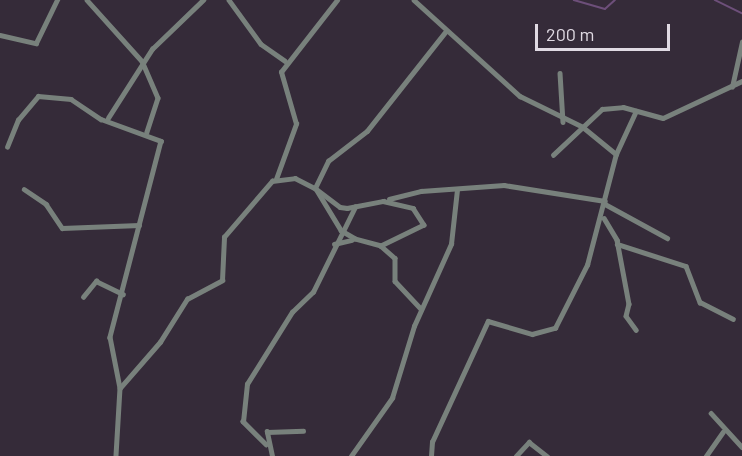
<!DOCTYPE html>
<html>
<head>
<meta charset="utf-8">
<style>
	body { margin:0 }
	#map { position:relative; width:742px; height:456px; overflow:hidden; background:#352b39; font-family:Barlow,sans-serif }
	div>[style] { position:absolute }
	.stream>* { height:1.5px; margin:-0.75px; padding:0 0.75px; transform-origin:0.75px; border-radius:0.75px; background:#6d4f7a }
	.street>* { height:4.5px; margin:-2.25px; padding:0 2.25px; transform-origin:2.25px; border-radius:2.25px; background:#78817c }
	span { translate:-50% -50%; white-space:nowrap; text-align:center; line-height:1.15; -webkit-text-stroke:4.5px #352b39; paint-order:stroke }
	.scale { position:absolute; left:535px; top:24px; width:135px; height:27px; box-sizing:border-box; border:3px solid #e0dae3; border-top:0; padding-left:8px; font-size:18px; line-height:21px; white-space:nowrap; color:#e0dae3; -webkit-text-stroke:4px #352b39; paint-order:stroke }
</style>
</head>
<body>
<div id="map">
	<div class="stream">
		<div style="left:574px;top:0;width:32px;rotate:16deg"></div>
		<div style="left:605px;top:9px;width:13px;rotate:-42deg"></div>
		<div style="left:715px;top:0;width:30px;rotate:26deg"></div>
	</div>
	<div class="street">
		<div style="left:87px;top:0;width:82px;rotate:48deg"></div>
		<div style="left:142px;top:61px;width:40px;rotate:66.6deg"></div>
		<div style="left:158px;top:98px;width:36px;rotate:108deg"></div>
		<div style="left:229px;top:0;width:54px;rotate:54deg"></div>
		<div style="left:261px;top:44px;width:29px;rotate:35deg"></div>
		<div style="left:414px;top:0;width:143px;rotate:42.2deg"></div>
		<div style="left:520px;top:96px;width:70px;rotate:26.2deg"></div>
		<div style="left:583px;top:127px;width:43px;rotate:39.3deg"></div>
		<div style="left:0;top:35px;width:37px;rotate:13deg"></div>
		<div style="left:36px;top:43px;width:48px;rotate:-64deg"></div>
		<div style="left:560px;top:73px;width:49px;rotate:86.5deg"></div>
		<div style="left:732px;top:87px;width:46px;rotate:-77.5deg"></div>
		<div style="left:108px;top:118px;width:82px;rotate:-57.5deg"></div>
		<div style="left:152px;top:49px;width:71px;rotate:-43.9deg"></div>
		<div style="left:7px;top:147px;width:29px;rotate:-68deg"></div>
		<div style="left:18px;top:120px;width:31px;rotate:-50deg"></div>
		<div style="left:38px;top:96px;width:33px;rotate:5deg"></div>
		<div style="left:71px;top:99px;width:36px;rotate:34deg"></div>
		<div style="left:101px;top:119px;width:64px;rotate:20.1deg"></div>
		<div style="left:161px;top:141px;width:203px;rotate:104.6deg"></div>
		<div style="left:110px;top:337px;width:52px;rotate:78.9deg"></div>
		<div style="left:120px;top:388px;width:68px;rotate:93.4deg"></div>
		<div style="left:553px;top:155px;width:67px;rotate:-43.2deg"></div>
		<div style="left:602px;top:109px;width:21px;rotate:-5deg"></div>
		<div style="left:623px;top:107px;width:41px;rotate:15.4deg"></div>
		<div style="left:663px;top:118px;width:87px;rotate:-25.1deg"></div>
		<div style="left:276px;top:179px;width:59px;rotate:-70deg"></div>
		<div style="left:296px;top:124px;width:54px;rotate:-106.1deg"></div>
		<div style="left:281px;top:72px;width:91px;rotate:-52.1deg"></div>
		<div style="left:315px;top:188px;width:30px;rotate:-64deg"></div>
		<div style="left:328px;top:161px;width:49px;rotate:-37.6deg"></div>
		<div style="left:367px;top:131px;width:127px;rotate:-51.7deg"></div>
		<div style="left:24px;top:189px;width:27px;rotate:34deg"></div>
		<div style="left:46px;top:204px;width:29px;rotate:56deg"></div>
		<div style="left:62px;top:228px;width:77px;rotate:-2.2deg"></div>
		<div style="left:389px;top:199px;width:33px;rotate:-14deg"></div>
		<div style="left:421px;top:191px;width:83px;rotate:-4.1deg"></div>
		<div style="left:504px;top:185px;width:102px;rotate:9deg"></div>
		<div style="left:605px;top:204px;width:71px;rotate:28.7deg"></div>
		<div style="left:604px;top:218px;width:26px;rotate:59deg"></div>
		<div style="left:617px;top:240px;width:65px;rotate:79.4deg"></div>
		<div style="left:629px;top:304px;width:12px;rotate:104deg"></div>
		<div style="left:626px;top:316px;width:17px;rotate:54deg"></div>
		<div style="left:334px;top:244px;width:18px;rotate:-13deg"></div>
		<div style="left:617px;top:244px;width:72px;rotate:17.7deg"></div>
		<div style="left:686px;top:266px;width:39px;rotate:69deg"></div>
		<div style="left:700px;top:302px;width:37px;rotate:27deg"></div>
		<div style="left:381px;top:246px;width:18px;rotate:41deg"></div>
		<div style="left:395px;top:258px;width:23px;rotate:90deg"></div>
		<div style="left:395px;top:281px;width:38px;rotate:47deg"></div>
		<div style="left:83px;top:297px;width:21px;rotate:-51deg"></div>
		<div style="left:96px;top:281px;width:30px;rotate:26deg"></div>
		<div style="left:120px;top:388px;width:61px;rotate:-49deg"></div>
		<div style="left:160px;top:342px;width:51px;rotate:-57.9deg"></div>
		<div style="left:187px;top:299px;width:40px;rotate:-28deg"></div>
		<div style="left:222px;top:280px;width:43px;rotate:-87.3deg"></div>
		<div style="left:224px;top:237px;width:74px;rotate:-49.4deg"></div>
		<div style="left:272px;top:181px;width:23px;rotate:-7deg"></div>
		<div style="left:295px;top:178px;width:22px;rotate:27deg"></div>
		<div style="left:315px;top:188px;width:31px;rotate:37deg"></div>
		<div style="left:340px;top:207px;width:7px;rotate:8deg"></div>
		<div style="left:347px;top:208px;width:37px;rotate:-11deg"></div>
		<div style="left:383px;top:201px;width:31px;rotate:13deg"></div>
		<div style="left:413px;top:208px;width:20px;rotate:57deg"></div>
		<div style="left:424px;top:225px;width:48px;rotate:154deg"></div>
		<div style="left:381px;top:246px;width:27px;rotate:-165deg"></div>
		<div style="left:355px;top:239px;width:16px;rotate:-150deg"></div>
		<div style="left:341px;top:231px;width:50px;rotate:-121.2deg"></div>
		<div style="left:711px;top:413px;width:46px;rotate:47.6deg"></div>
		<div style="left:266px;top:445px;width:33px;rotate:-135deg"></div>
		<div style="left:243px;top:422px;width:38px;rotate:-84deg"></div>
		<div style="left:247px;top:384px;width:85px;rotate:-58deg"></div>
		<div style="left:292px;top:312px;width:29px;rotate:-44deg"></div>
		<div style="left:313px;top:292px;width:95px;rotate:-63.7deg"></div>
		<div style="left:272px;top:456px;width:25px;rotate:-102deg"></div>
		<div style="left:267px;top:432px;width:36px;rotate:-2deg"></div>
		<div style="left:351px;top:456px;width:71px;rotate:-54.7deg"></div>
		<div style="left:392px;top:398px;width:75px;rotate:-73deg"></div>
		<div style="left:414px;top:326px;width:90px;rotate:-65.7deg"></div>
		<div style="left:451px;top:244px;width:54px;rotate:-83.7deg"></div>
		<div style="left:431px;top:456px;width:14px;rotate:-86deg"></div>
		<div style="left:432px;top:442px;width:133px;rotate:-65.2deg"></div>
		<div style="left:488px;top:321px;width:46px;rotate:16.5deg"></div>
		<div style="left:532px;top:334px;width:24px;rotate:-15deg"></div>
		<div style="left:555px;top:328px;width:71px;rotate:-63.1deg"></div>
		<div style="left:587px;top:265px;width:115px;rotate:-75.4deg"></div>
		<div style="left:616px;top:154px;width:47px;rotate:-65.1deg"></div>
		<div style="left:516px;top:456px;width:19px;rotate:-47deg"></div>
		<div style="left:529px;top:442px;width:23px;rotate:38deg"></div>
		<div style="left:706px;top:456px;width:29px;rotate:-55deg"></div>
	</div>
	<div class="scale">200 m</div>
</div>
</body>
</html>
